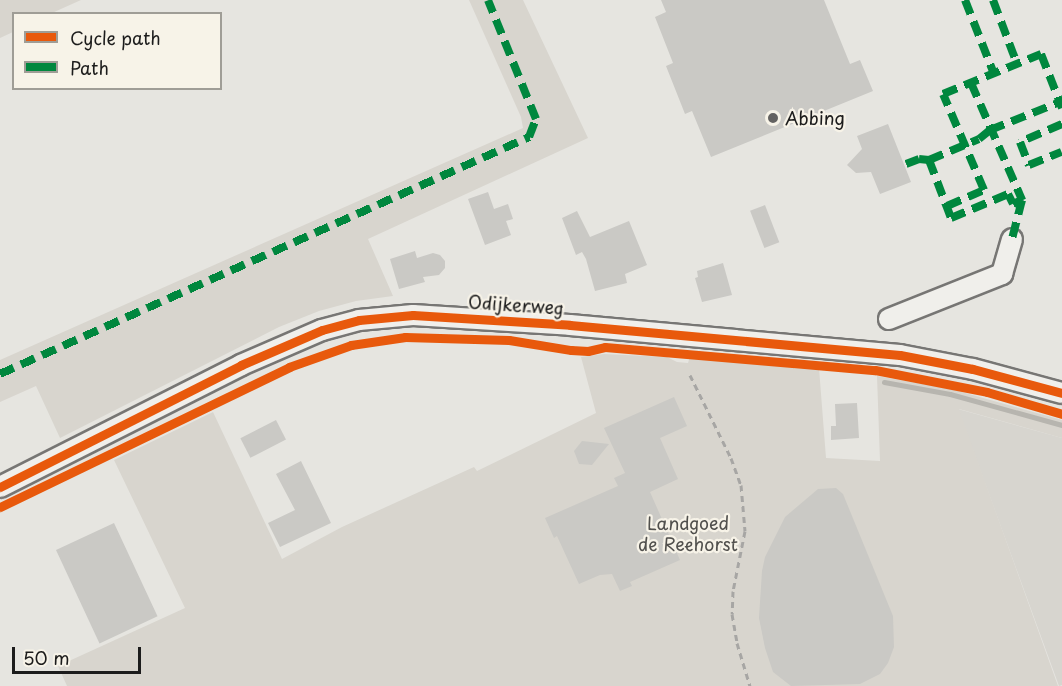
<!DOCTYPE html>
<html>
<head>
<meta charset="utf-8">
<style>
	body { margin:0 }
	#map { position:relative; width:1062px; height:686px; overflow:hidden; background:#e6e5e0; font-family:"Playpen Sans",sans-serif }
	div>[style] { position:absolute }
	.built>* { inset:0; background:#d7d5cf }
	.green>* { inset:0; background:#d8d5ce }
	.stream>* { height:5px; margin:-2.5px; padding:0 2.5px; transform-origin:2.5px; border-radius:2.5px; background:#b7b5af }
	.building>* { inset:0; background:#cac9c5; transform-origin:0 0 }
	.path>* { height:3px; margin-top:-1.5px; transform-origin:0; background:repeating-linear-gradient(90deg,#a7a6a4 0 6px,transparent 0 10.5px) }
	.roads { filter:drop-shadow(2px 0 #777674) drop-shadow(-2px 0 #777674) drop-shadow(0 2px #777674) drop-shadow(0 -2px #777674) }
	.minor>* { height:20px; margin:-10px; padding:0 10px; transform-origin:10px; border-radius:10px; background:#f0efeb }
	.quiet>* { height:8px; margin-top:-4px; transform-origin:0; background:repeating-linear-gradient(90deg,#00873e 0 15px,transparent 0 23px) }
	.cycleway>* { height:9px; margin:-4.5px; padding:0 4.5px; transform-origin:4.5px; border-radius:4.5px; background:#e8590c }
	.dots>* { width:16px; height:16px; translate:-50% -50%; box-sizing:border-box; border:3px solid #f7f3e8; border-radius:50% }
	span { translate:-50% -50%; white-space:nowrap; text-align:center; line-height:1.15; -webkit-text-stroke:4.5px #f7f3e8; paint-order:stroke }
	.poi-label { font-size:18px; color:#1c1c1c }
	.left { translate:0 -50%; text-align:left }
	.street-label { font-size:18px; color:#1c1c1c }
	.park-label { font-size:18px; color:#51504d }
	.legend { position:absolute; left:12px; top:12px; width:210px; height:78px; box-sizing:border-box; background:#f7f3e8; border:2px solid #9f9d96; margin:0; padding:8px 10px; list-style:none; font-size:18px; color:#1c1c1c }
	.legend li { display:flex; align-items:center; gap:12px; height:30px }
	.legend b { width:30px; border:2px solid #9f9d96 }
	.scale { position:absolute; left:12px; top:647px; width:129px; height:27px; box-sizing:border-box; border:3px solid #1c1c1c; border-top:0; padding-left:8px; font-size:18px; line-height:21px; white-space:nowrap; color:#1c1c1c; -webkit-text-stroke:4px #f7f3e8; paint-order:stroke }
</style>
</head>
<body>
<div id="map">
	<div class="built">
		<div style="clip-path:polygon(958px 409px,1062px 438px,1062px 685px,1059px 686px)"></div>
	</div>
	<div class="green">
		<div style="clip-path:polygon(0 0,81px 0,52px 13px,14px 14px,13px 32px,0 38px)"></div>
		<div style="clip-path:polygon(469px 0,523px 0,588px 138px,368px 239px,393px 296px,356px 301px,319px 311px,279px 327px,60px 438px,36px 386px,0 402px,0 360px,523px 128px,521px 117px)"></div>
		<div style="clip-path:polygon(604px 354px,667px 357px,677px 362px,688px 363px,690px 356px,819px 368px,826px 458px,880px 461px,877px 376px,951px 389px,1062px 420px,1062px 438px,959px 409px,1058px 686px,67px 686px,58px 666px,185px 608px,114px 460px,213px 412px,282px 559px,342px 527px,474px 467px,477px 471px,596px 413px,581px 357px)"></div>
	</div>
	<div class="stream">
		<div style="left:884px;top:382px;width:67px;rotate:10.3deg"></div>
		<div style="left:950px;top:394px;width:116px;rotate:15.5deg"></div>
	</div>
	<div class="building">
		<div style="clip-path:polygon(661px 0,824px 0,850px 64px,860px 60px,873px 91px,711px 157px,692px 111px,685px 114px,666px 66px,673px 63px,655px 17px,666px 12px)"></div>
		<div style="clip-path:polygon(888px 124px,911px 182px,880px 194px,871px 172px,856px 173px,847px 165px,862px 149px,857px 136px)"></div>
		<div style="clip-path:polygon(488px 192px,494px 209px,508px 204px,513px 219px,506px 221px,511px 235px,485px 245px,468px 199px)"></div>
		<div style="left:765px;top:205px;width:40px;height:16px;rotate:69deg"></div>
		<div style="clip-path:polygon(577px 211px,590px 237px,629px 221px,647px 265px,625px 274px,627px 283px,595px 291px,586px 259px,582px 252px,576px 255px,562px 218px)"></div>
		<div style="clip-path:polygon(415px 251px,417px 258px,433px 253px,440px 255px,445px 261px,445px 268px,439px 275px,423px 277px,425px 282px,399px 289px,390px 259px)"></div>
		<div style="clip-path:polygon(723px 263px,732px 295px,702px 302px,695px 278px,698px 277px,697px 271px)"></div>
		<div style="clip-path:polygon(674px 397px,687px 426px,660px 438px,678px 479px,650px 492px,680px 560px,630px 582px,632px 586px,620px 591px,612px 574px,600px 575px,579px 584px,557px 536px,554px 538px,545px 518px,618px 486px,614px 478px,625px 473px,604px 428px)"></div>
		<div style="clip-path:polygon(857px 403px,859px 438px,831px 440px,831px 426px,836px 426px,835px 404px)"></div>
		<div style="left:276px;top:420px;width:22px;height:40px;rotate:63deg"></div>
		<div style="clip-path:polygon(582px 441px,609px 444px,592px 465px,579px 464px,574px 451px)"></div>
		<div style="clip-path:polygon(301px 461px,331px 523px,280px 547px,268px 523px,295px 510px,276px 474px)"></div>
		<div style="clip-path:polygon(836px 488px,843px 494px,893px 616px,894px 647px,888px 663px,880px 674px,860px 684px,791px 686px,773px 672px,765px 648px,759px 618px,762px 571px,765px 557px,785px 517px,818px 489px)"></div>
		<div style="left:114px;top:523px;width:103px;height:64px;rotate:65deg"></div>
	</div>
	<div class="path">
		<div style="left:690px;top:375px;width:93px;rotate:63.7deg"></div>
		<div style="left:731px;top:458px;width:29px;rotate:70deg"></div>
		<div style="left:741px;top:485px;width:46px;rotate:85deg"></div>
		<div style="left:745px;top:531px;width:61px;rotate:101.3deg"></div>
		<div style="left:733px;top:591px;width:23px;rotate:92deg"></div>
		<div style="left:732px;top:614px;width:29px;rotate:80deg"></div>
		<div style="left:737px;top:643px;width:45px;rotate:73.2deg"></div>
	</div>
	<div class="roads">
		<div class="minor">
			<div style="left:889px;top:319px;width:122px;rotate:-21.7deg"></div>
			<div style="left:1002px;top:274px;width:36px;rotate:-74deg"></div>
			<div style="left:0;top:487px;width:270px;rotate:-26.8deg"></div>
			<div style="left:241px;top:365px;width:88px;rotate:-23.4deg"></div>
			<div style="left:322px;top:330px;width:38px;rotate:-15deg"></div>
			<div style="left:359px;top:320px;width:54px;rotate:-5.3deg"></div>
			<div style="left:413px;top:315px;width:157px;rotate:3.6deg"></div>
			<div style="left:570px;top:325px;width:331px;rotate:5.2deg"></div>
			<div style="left:900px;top:355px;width:74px;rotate:10.9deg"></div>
			<div style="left:973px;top:369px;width:92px;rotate:15.1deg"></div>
		</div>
	</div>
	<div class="quiet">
		<div style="left:965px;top:0;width:79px;rotate:68.6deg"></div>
		<div style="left:993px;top:0;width:68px;rotate:69.4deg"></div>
		<div style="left:971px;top:83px;width:128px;rotate:66.4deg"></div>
		<div style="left:1022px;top:200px;width:40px;rotate:104.4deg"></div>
		<div style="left:1062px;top:124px;width:46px;rotate:156.8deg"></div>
		<div style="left:1020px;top:142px;width:25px;rotate:69deg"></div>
		<div style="left:1029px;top:165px;width:35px;rotate:-22deg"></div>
		<div style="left:929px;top:160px;width:62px;rotate:69.2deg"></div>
		<div style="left:951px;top:218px;width:62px;rotate:-22.8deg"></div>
		<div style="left:1008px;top:194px;width:11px;rotate:63deg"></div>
		<div style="left:1013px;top:204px;width:10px;rotate:-24deg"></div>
		<div style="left:906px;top:164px;width:14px;rotate:-21deg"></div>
		<div style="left:919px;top:159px;width:10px;rotate:6deg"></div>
		<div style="left:929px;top:160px;width:54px;rotate:-22.8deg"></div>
		<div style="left:979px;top:139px;width:14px;rotate:-39deg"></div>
		<div style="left:990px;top:130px;width:75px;rotate:-21.8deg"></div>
		<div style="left:947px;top:206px;width:40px;rotate:-23.4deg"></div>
		<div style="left:984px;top:190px;width:104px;rotate:-113.1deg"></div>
		<div style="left:943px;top:94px;width:106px;rotate:-22.2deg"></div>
		<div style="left:1041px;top:54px;width:58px;rotate:68.7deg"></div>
		<div style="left:0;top:374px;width:580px;rotate:-24.13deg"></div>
		<div style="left:529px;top:137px;width:19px;rotate:-69deg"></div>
		<div style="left:536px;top:119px;width:128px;rotate:-112deg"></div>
	</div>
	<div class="cycleway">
		<div style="left:0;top:487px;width:270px;rotate:-26.8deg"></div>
		<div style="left:241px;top:365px;width:88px;rotate:-23.4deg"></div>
		<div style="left:322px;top:330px;width:38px;rotate:-15deg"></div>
		<div style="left:359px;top:320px;width:54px;rotate:-5.3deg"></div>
		<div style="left:413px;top:315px;width:157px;rotate:3.6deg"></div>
		<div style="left:570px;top:325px;width:331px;rotate:5.2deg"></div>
		<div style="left:900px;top:355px;width:74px;rotate:10.9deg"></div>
		<div style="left:973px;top:369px;width:92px;rotate:15.1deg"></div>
		<div style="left:0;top:507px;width:321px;rotate:-25.8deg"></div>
		<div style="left:289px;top:367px;width:66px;rotate:-19.5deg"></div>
		<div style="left:351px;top:345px;width:55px;rotate:-8.4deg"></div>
		<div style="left:405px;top:337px;width:104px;rotate:1.7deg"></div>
		<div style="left:509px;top:340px;width:63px;rotate:9.2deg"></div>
		<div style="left:571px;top:350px;width:17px;rotate:3deg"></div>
		<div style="left:588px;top:351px;width:17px;rotate:-13deg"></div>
		<div style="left:605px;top:347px;width:271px;rotate:4.9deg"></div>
		<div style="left:875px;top:370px;width:114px;rotate:11.1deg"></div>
		<div style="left:987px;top:392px;width:78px;rotate:16.3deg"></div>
	</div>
	<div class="dots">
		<div style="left:773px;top:118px;background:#636261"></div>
	</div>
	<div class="poi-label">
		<span class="left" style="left:785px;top:118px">Abbing</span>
	</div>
	<div class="street-label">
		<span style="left:516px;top:305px;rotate:4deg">Odijkerweg</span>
	</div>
	<div class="park-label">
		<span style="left:688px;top:534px">Landgoed<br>de Reehorst</span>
	</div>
	<ul class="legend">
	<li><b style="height:8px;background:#e8590c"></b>Cycle path</li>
	<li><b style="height:8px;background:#00873e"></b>Path</li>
	</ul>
	<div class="scale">50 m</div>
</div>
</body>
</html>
